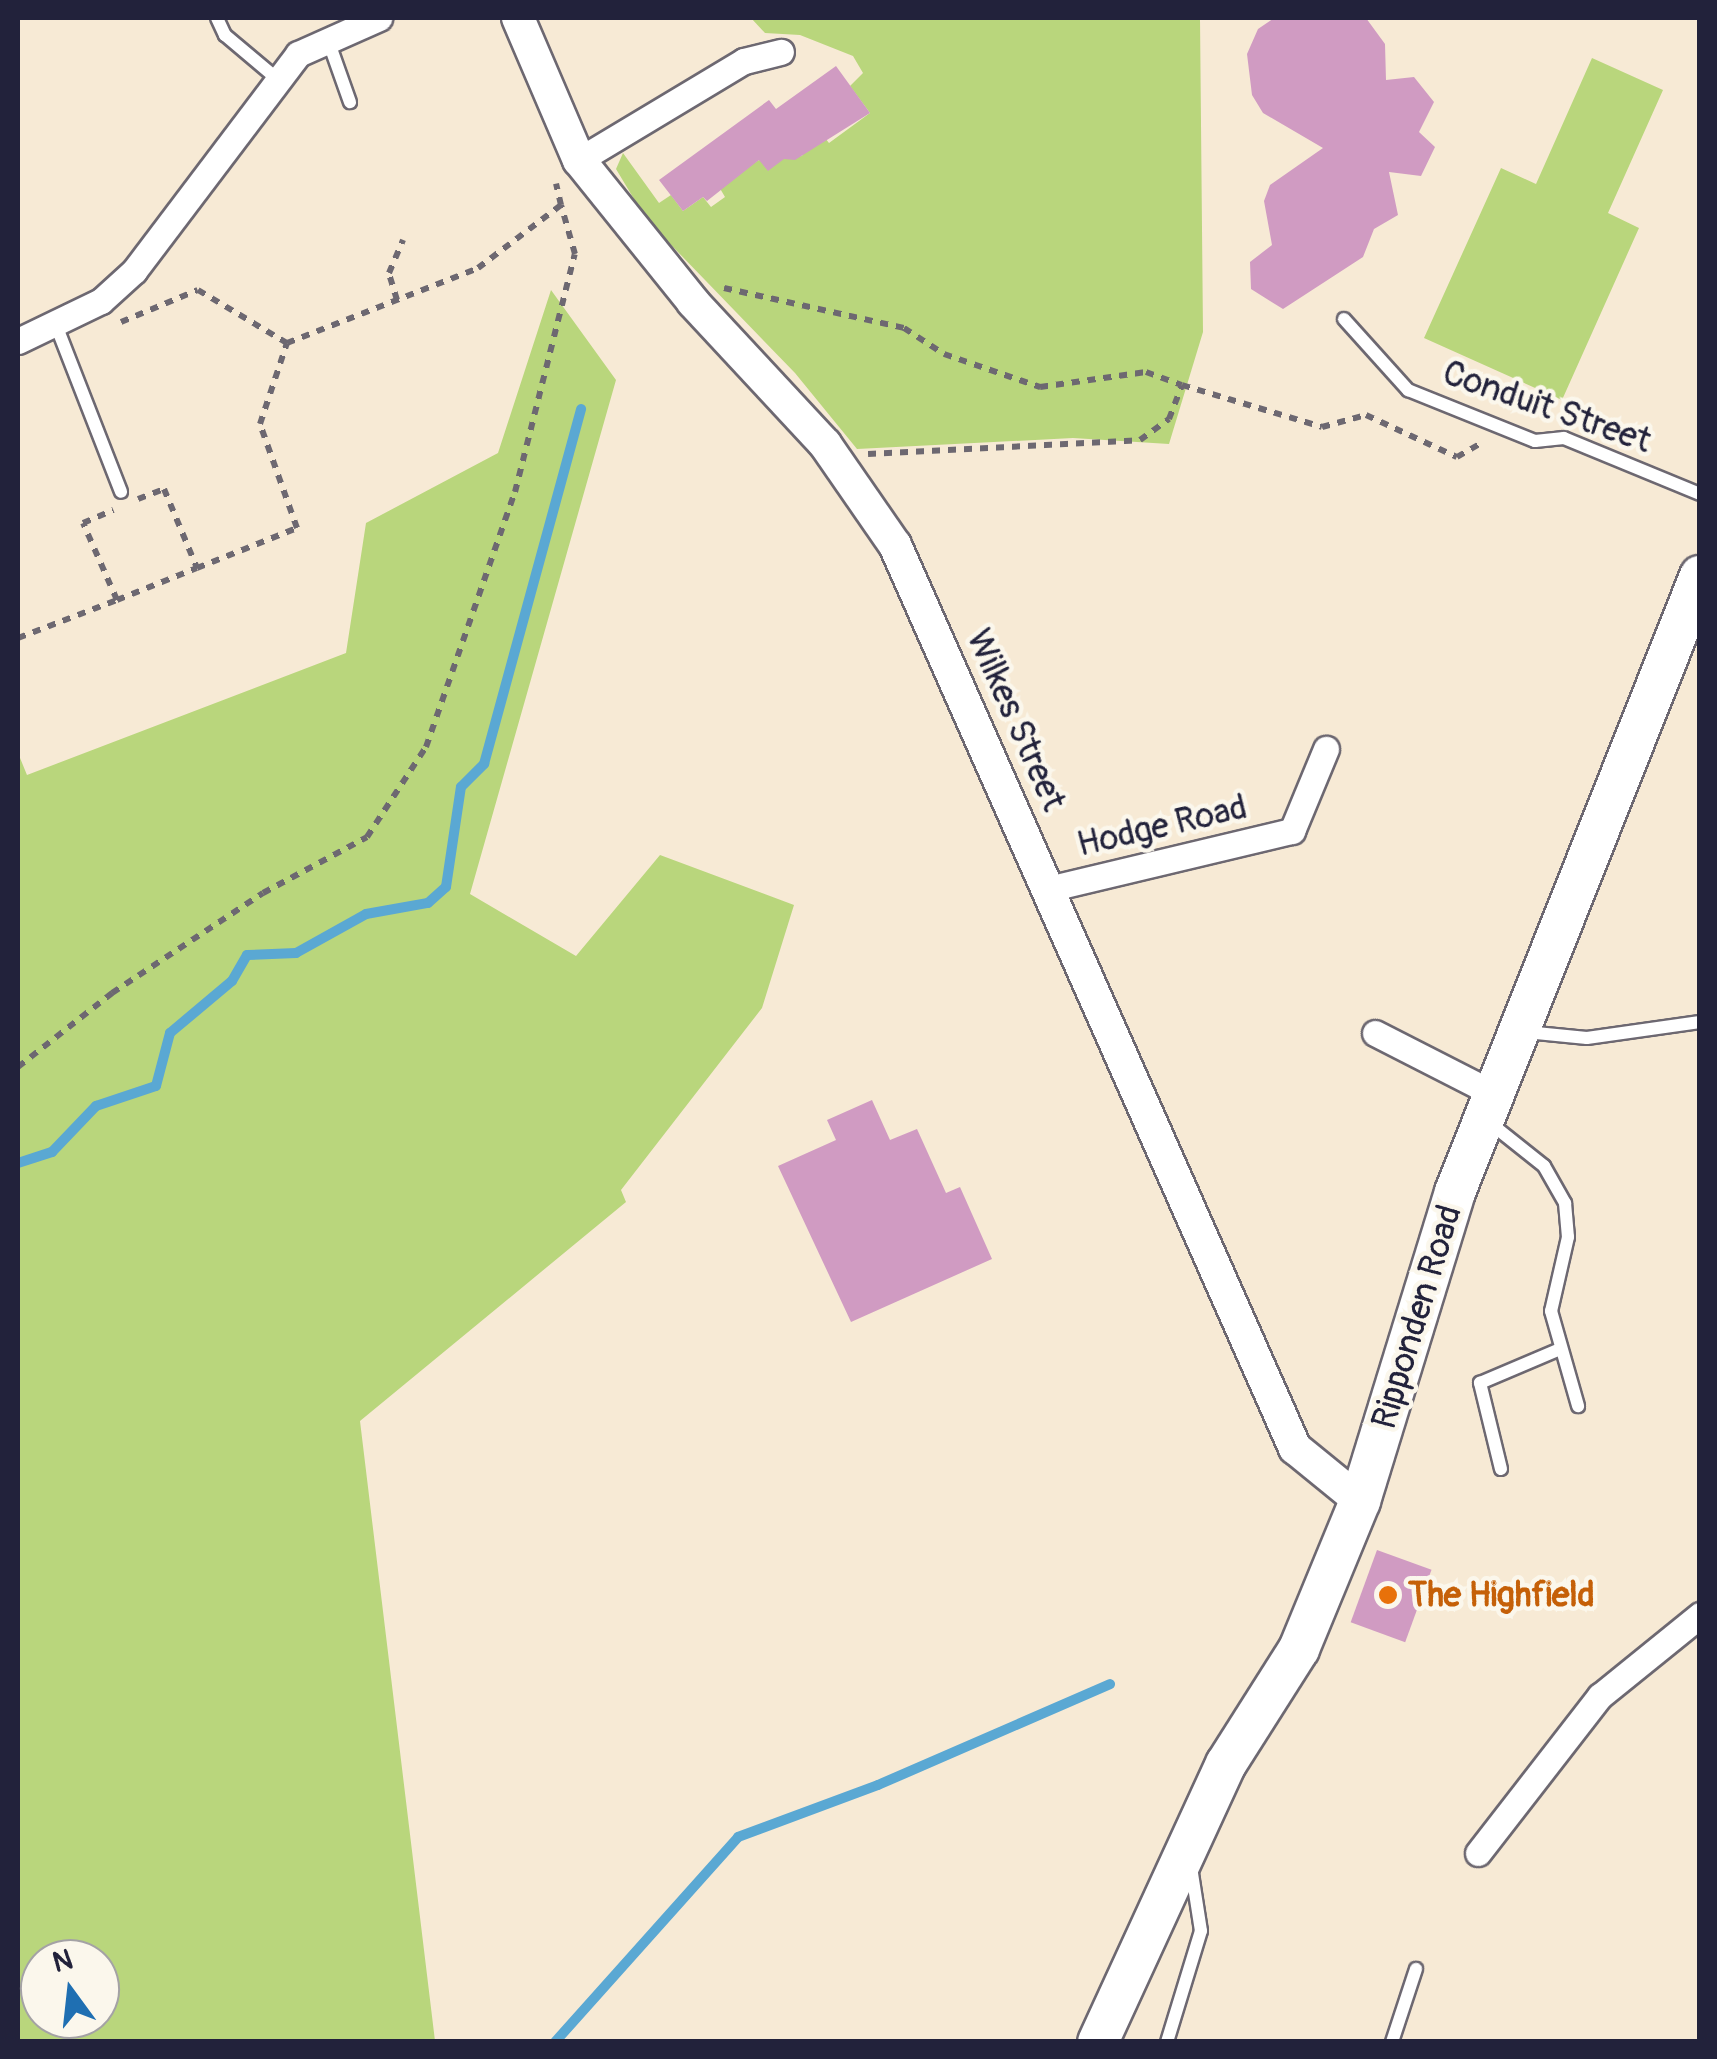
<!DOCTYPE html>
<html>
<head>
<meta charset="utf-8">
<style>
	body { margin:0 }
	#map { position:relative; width:1717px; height:2059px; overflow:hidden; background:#f7ead5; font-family:Pangolin,sans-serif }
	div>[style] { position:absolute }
	.green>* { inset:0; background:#b9d67c }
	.stream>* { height:10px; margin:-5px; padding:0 5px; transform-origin:5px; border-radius:5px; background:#5aa8d3 }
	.building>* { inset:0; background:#d09bc2; transform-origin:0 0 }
	.path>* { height:6px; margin-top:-3px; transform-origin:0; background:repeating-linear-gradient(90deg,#6d6871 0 8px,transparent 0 16px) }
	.roads { filter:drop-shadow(2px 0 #6d6871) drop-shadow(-2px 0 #6d6871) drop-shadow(0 2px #6d6871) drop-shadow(0 -2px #6d6871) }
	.service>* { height:12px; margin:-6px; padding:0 6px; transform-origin:6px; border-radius:6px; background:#fff }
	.minor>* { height:25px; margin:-12.5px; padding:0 12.5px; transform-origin:12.5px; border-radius:12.5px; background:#fff }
	.tertiary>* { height:32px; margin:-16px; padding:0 16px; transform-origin:16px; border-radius:16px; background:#fff }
	.primary>* { height:40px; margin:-20px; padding:0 20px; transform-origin:20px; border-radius:20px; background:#fff }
	.dots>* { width:28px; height:28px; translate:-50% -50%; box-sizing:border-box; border:5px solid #fbf7ec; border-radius:50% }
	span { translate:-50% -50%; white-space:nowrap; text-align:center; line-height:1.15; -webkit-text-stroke:9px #fbf7ec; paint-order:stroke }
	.street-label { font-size:35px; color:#22223b }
	.food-label { font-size:35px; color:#c56008; font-weight:700 }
	.left { translate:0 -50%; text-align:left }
	.frame { position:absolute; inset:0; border:20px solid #22223b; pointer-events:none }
	.north { position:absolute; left:20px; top:1939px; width:100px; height:100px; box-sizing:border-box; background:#fbf7ec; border:2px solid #a4a2a5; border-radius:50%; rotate:345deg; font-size:28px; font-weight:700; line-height:40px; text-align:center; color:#22223b }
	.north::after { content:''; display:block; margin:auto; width:35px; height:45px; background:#1f6fb2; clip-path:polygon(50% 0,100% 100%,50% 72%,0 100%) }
</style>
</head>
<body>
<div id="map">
	<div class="green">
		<div style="clip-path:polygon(751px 18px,1200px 18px,1203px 332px,1169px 444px,1073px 438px,857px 449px,795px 373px,646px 219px,616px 169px,623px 153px,659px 203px,671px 195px,683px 211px,703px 197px,711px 207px,725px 197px,718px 185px,759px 160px,802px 156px,813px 123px,829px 143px,870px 113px,850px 86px,863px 73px,853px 56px,800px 35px,765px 33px)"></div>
		<div style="clip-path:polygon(1592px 58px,1663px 90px,1608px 213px,1639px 228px,1562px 400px,1424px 338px,1501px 168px,1536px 184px)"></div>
		<div style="clip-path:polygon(evenodd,551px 290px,616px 380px,470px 894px,576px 956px,660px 855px,794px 905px,762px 1008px,621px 1190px,626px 1202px,360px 1421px,435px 2041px,18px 2041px,18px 753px,27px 775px,346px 653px,366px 523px,498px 453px,551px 290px,100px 1959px,100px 2019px,40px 2019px,40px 1959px,100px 1959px)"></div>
	</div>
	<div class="stream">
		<div style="left:18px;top:1163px;width:36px;rotate:-18deg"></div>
		<div style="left:52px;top:1152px;width:64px;rotate:-46.3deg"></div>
		<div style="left:96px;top:1106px;width:63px;rotate:-18.4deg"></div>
		<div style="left:156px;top:1086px;width:55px;rotate:-75.2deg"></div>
		<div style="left:170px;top:1033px;width:81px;rotate:-40deg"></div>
		<div style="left:232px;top:981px;width:30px;rotate:-60deg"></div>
		<div style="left:247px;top:955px;width:49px;rotate:-2.3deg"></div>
		<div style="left:296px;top:953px;width:80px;rotate:-29.1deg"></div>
		<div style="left:366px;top:914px;width:63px;rotate:-10.1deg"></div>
		<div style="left:428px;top:903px;width:24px;rotate:-42deg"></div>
		<div style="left:446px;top:887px;width:101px;rotate:-81.5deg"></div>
		<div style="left:461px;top:787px;width:33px;rotate:-45deg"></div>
		<div style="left:484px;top:764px;width:368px;rotate:-74.7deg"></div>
		<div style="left:555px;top:2042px;width:275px;rotate:-48.2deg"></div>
		<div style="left:738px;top:1837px;width:149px;rotate:-20.4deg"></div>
		<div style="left:878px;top:1785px;width:253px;rotate:-23.5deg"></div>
	</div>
	<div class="building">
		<div style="clip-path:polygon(1274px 18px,1366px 18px,1385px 44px,1386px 80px,1414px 77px,1434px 102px,1419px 132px,1435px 147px,1421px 176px,1389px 172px,1398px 215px,1374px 229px,1363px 257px,1283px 309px,1251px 289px,1250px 262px,1272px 245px,1264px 201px,1270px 185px,1323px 148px,1263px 113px,1252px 95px,1247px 54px,1258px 29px)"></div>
		<div style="clip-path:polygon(836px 66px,870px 113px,795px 160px,784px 159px,768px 171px,759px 160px,707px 201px,703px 197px,683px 211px,659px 180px,769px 100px,776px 109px)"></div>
		<div style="clip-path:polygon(872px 1100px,890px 1140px,917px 1129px,946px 1193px,960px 1187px,992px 1259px,851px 1322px,778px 1166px,836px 1140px,827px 1120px)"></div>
		<div style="left:1377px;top:1550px;width:58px;height:77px;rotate:20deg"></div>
	</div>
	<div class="path">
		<div style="left:724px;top:288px;width:184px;rotate:12.5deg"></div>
		<div style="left:904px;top:328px;width:48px;rotate:33deg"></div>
		<div style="left:944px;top:354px;width:102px;rotate:19deg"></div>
		<div style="left:1040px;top:387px;width:107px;rotate:-8.1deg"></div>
		<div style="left:1146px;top:372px;width:38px;rotate:20deg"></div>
		<div style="left:397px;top:300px;width:28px;rotate:-107deg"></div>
		<div style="left:389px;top:273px;width:36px;rotate:-67deg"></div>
		<div style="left:121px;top:322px;width:83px;rotate:-22.6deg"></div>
		<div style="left:198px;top:290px;width:104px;rotate:30.8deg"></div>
		<div style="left:287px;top:343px;width:205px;rotate:-21.4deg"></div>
		<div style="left:478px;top:268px;width:104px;rotate:-37.2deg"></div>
		<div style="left:561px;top:205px;width:22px;rotate:-103deg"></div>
		<div style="left:868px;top:454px;width:272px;rotate:-2.9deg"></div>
		<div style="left:1140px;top:440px;width:36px;rotate:-36deg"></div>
		<div style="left:1169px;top:419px;width:36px;rotate:-69deg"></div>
		<div style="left:1182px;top:385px;width:146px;rotate:16.7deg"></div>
		<div style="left:1322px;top:427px;width:46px;rotate:-15.3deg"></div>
		<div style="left:1366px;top:415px;width:100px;rotate:24.8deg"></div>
		<div style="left:1457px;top:457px;width:30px;rotate:-30deg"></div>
		<div style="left:138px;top:499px;width:28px;rotate:-21deg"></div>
		<div style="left:164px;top:489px;width:86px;rotate:67.3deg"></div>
		<div style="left:197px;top:568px;width:108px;rotate:-21.8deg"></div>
		<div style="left:297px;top:528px;width:110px;rotate:-109.6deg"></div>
		<div style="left:260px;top:424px;width:85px;rotate:-71.6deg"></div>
		<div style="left:117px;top:600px;width:86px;rotate:-21.8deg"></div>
		<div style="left:18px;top:638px;width:106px;rotate:-21deg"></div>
		<div style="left:117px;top:600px;width:84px;rotate:-113.8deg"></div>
		<div style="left:83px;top:523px;width:33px;rotate:-23deg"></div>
		<div style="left:18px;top:1067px;width:120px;rotate:-38.2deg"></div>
		<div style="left:112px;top:993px;width:181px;rotate:-33.5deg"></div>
		<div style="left:263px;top:893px;width:118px;rotate:-28.3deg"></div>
		<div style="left:367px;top:837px;width:108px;rotate:-56.8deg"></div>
		<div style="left:426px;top:747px;width:270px;rotate:-70.8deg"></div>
		<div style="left:515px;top:492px;width:245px;rotate:-75.9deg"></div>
		<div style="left:575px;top:254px;width:51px;rotate:-105.9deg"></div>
	</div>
	<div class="roads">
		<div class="service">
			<div style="left:217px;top:18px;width:19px;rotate:65deg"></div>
			<div style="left:225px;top:35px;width:67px;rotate:40.1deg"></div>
			<div style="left:328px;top:40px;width:66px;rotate:70.5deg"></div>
			<div style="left:1344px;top:319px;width:96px;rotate:48deg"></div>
			<div style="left:1408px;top:390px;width:137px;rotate:21.9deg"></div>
			<div style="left:1535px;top:441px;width:29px;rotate:-6deg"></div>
			<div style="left:1564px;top:438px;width:147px;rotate:22.4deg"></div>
			<div style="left:56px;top:325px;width:179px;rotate:68.7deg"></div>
			<div style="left:1526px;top:1032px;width:61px;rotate:5.6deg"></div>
			<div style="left:1587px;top:1038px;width:114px;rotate:-8.1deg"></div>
			<div style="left:1490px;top:1123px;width:69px;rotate:38.5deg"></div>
			<div style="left:1544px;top:1166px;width:43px;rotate:60.4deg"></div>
			<div style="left:1565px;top:1203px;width:34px;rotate:85deg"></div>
			<div style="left:1568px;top:1237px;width:76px;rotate:102.9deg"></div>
			<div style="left:1551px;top:1311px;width:99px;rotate:74.1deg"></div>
			<div style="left:1501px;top:1469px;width:89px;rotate:-103.7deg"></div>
			<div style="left:1480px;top:1383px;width:87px;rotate:-23deg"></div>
			<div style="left:1167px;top:2042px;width:116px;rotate:-73deg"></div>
			<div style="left:1201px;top:1931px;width:65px;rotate:-98.9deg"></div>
			<div style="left:1392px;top:2042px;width:77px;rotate:-71.8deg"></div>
		</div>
		<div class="minor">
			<div style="left:579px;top:160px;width:192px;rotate:-31deg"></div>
			<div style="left:744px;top:61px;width:38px;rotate:-14deg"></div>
			<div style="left:18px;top:341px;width:92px;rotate:-25.7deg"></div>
			<div style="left:101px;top:301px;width:45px;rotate:-42.3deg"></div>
			<div style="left:134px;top:271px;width:272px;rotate:-52.9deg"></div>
			<div style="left:298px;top:54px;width:89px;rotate:-24deg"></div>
			<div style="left:1048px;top:889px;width:251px;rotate:-13.4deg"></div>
			<div style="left:1292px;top:831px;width:89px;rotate:-67.5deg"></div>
			<div style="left:1375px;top:1033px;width:134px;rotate:27.1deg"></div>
			<div style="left:1478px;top:1853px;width:199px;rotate:-52.2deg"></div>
			<div style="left:1600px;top:1696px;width:129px;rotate:-39deg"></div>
		</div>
		<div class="tertiary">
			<div style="left:518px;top:18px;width:155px;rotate:66.8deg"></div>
			<div style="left:579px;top:160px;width:182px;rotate:51.2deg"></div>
			<div style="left:693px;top:302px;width:194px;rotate:47.1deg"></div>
			<div style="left:825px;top:444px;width:123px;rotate:55.3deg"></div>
			<div style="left:895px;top:545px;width:988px;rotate:66.11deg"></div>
			<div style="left:1295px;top:1448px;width:84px;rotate:39.2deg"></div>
		</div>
		<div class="primary">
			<div style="left:1098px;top:2042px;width:306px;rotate:-65.3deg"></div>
			<div style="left:1226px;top:1764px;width:136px;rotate:-57.6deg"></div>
			<div style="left:1299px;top:1649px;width:160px;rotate:-67.6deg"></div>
			<div style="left:1360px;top:1501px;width:323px;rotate:-72.9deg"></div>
			<div style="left:1455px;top:1192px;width:663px;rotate:-68.31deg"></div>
		</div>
	</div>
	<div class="dots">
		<div style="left:1388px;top:1595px;background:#e8710a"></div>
	</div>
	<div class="street-label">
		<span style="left:1547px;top:407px;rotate:19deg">Conduit Street</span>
		<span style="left:1016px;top:720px;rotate:66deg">Wilkes Street</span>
		<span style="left:1162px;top:826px;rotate:-13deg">Hodge Road</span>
		<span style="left:1417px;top:1317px;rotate:-73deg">Ripponden Road</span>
	</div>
	<div class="food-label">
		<span class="left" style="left:1408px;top:1595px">The Highfield</span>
	</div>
	<div class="frame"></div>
	<div class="north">N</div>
</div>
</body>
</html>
